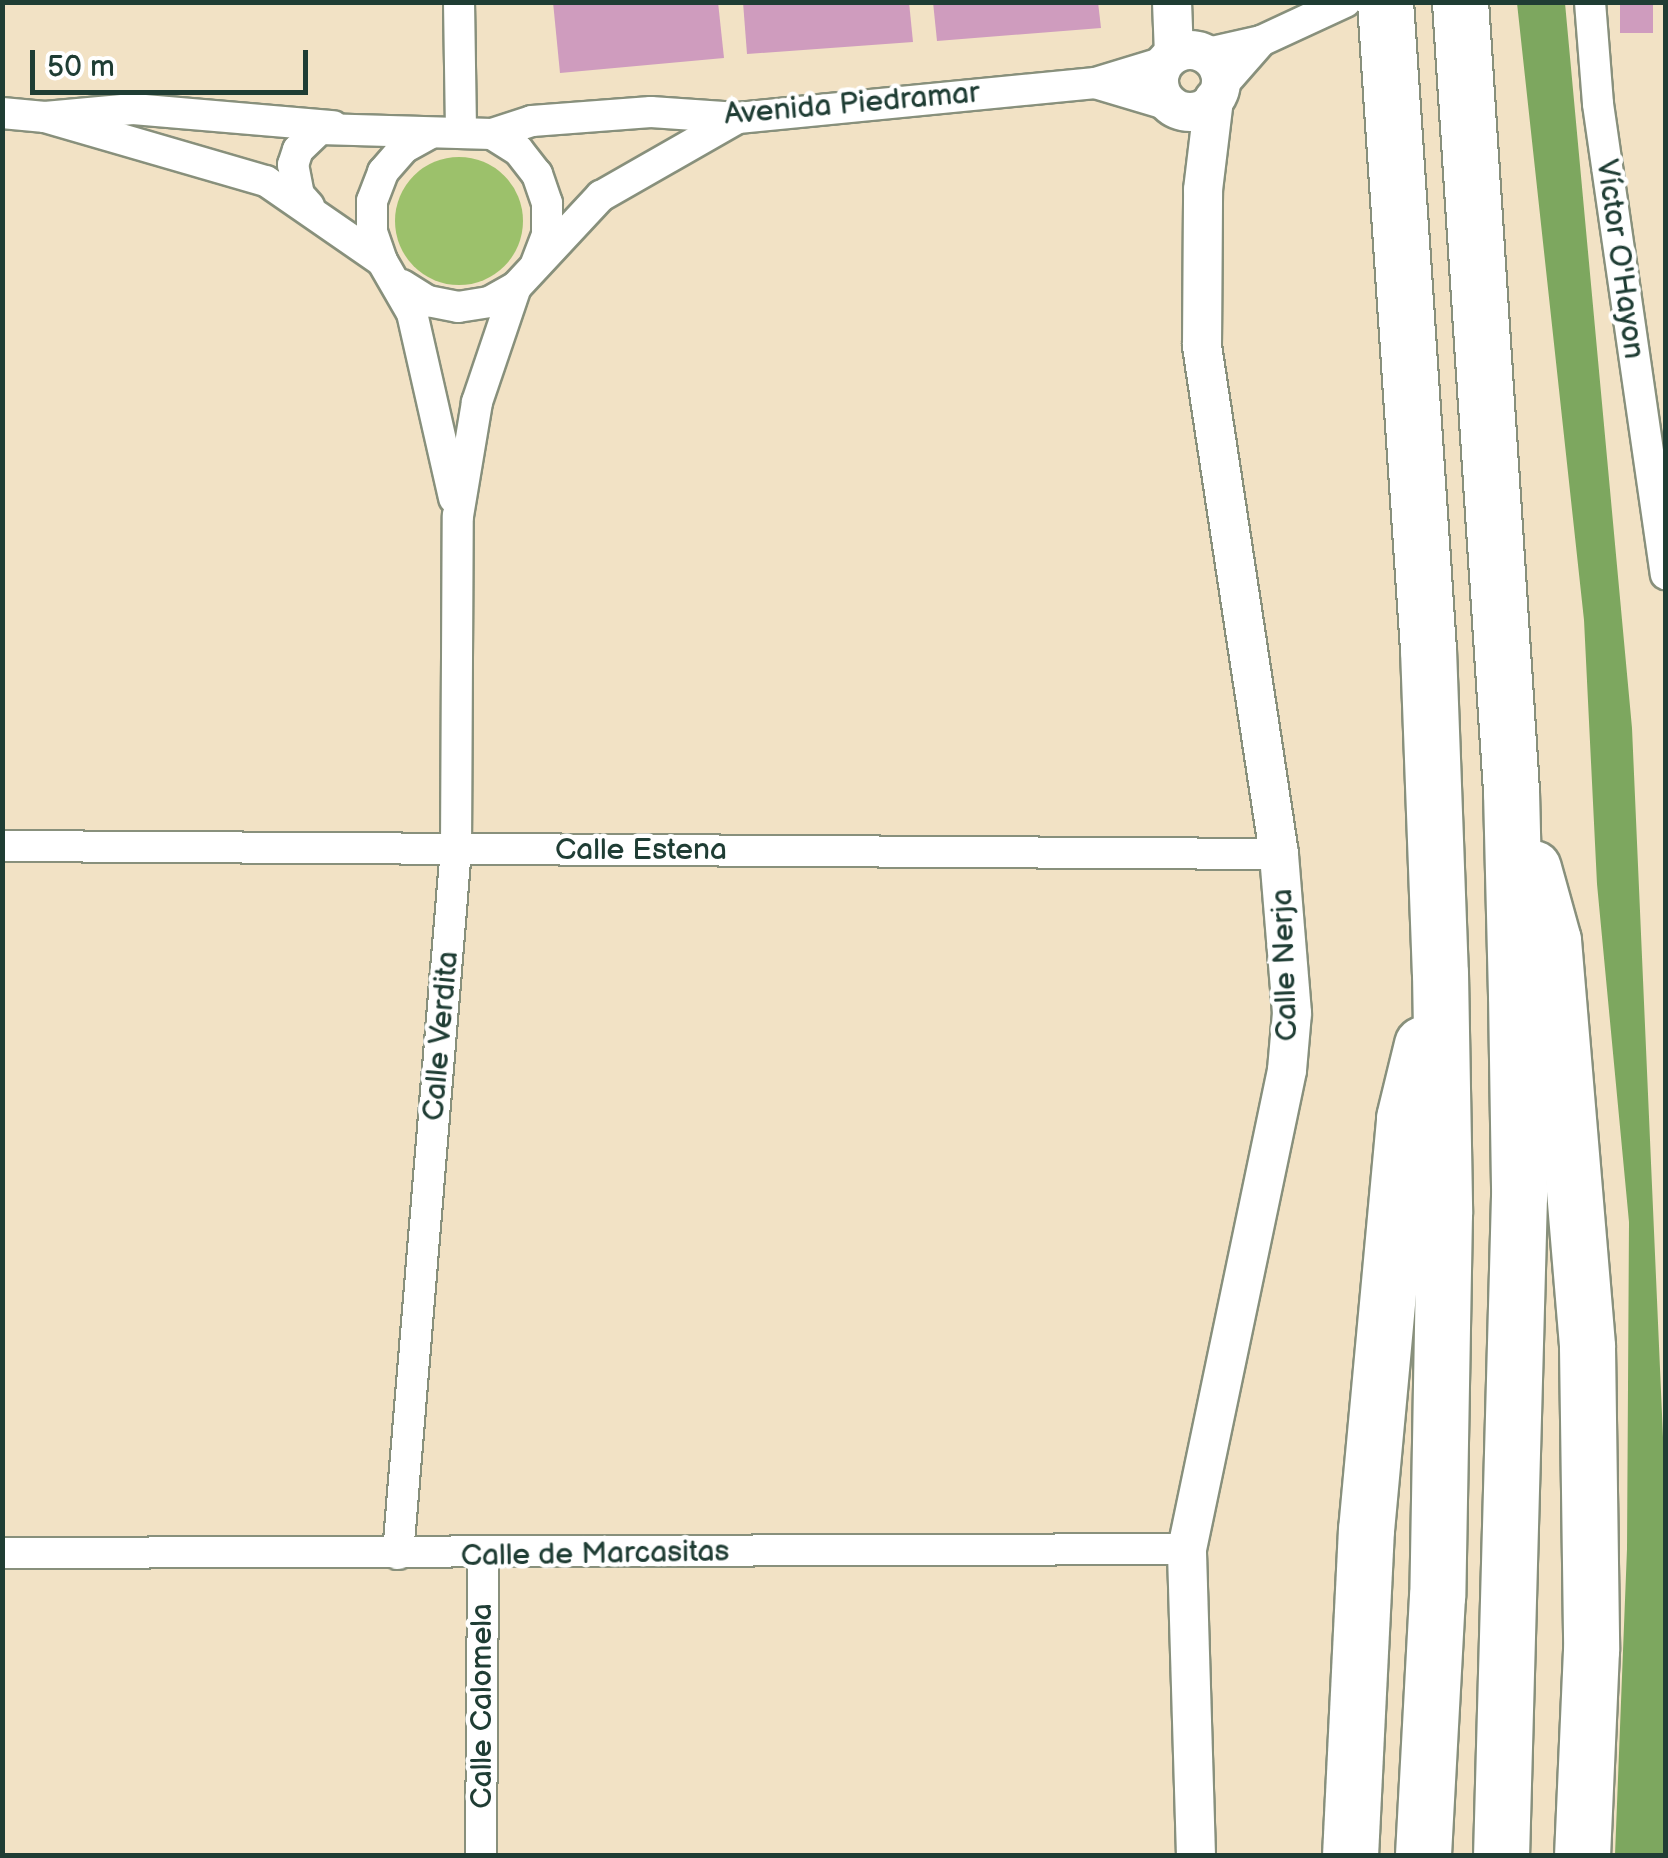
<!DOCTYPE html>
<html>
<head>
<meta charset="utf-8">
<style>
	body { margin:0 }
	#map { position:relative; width:1668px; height:1858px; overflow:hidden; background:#f2e2c5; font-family:"Balsamiq Sans",sans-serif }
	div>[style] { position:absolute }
	.green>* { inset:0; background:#9cc16b }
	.round { border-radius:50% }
	.forest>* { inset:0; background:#7da75f }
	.building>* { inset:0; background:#cf9cbe; transform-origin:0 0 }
	.roads { filter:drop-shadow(2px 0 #88907c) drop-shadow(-2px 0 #88907c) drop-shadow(0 2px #88907c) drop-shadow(0 -2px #88907c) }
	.minor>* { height:30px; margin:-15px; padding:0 15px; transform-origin:15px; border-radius:15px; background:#fff }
	.tertiary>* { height:38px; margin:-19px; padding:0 19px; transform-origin:19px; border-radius:19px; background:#fff }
	.tertiary>.ring { margin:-19px; padding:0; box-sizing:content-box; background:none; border:38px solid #fff; border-radius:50% }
	.motorway>* { height:55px; margin:-27.5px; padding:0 27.5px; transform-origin:27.5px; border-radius:27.5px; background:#fff }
	span { translate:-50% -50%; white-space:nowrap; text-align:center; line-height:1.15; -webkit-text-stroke:9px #fff; paint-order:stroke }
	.street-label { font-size:30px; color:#1f3d34 }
	.frame { position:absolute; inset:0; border:5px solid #1f3d34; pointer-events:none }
	.scale { position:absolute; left:30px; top:50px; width:278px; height:45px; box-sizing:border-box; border:5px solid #1f3d34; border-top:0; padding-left:12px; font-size:30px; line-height:35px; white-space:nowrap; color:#1f3d34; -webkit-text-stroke:8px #fff; paint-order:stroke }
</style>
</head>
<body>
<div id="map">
	<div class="green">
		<div class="round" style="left:395px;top:157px;width:128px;height:128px"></div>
	</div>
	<div class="forest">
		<div style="clip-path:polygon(1517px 3px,1565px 3px,1632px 728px,1665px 1483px,1665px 1855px,1615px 1855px,1627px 1549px,1629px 1222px,1597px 884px,1584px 620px)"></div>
	</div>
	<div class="building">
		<div style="clip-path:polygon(553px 2px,718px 2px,724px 58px,560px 73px)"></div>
		<div style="clip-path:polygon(743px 2px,909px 2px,913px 42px,747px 54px)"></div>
		<div style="clip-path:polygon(933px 2px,1098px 2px,1101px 28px,937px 41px)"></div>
		<div style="left:1620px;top:2px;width:33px;height:31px"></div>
	</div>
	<div class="roads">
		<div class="minor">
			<div style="left:459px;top:2px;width:127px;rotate:89.1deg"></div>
			<div style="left:1590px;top:2px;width:102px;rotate:85.5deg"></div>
			<div style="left:1598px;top:104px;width:475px;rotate:81.8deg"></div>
			<div style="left:1204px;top:54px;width:58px;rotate:-12.8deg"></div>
			<div style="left:1261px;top:41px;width:93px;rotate:-24.9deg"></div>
			<div style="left:1098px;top:84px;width:77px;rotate:16.6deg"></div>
			<div style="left:1220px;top:88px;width:62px;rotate:-48.9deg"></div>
			<div style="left:2px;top:113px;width:43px;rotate:5.3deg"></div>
			<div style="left:45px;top:117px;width:88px;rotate:-5.2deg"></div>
			<div style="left:133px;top:109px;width:201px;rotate:4.9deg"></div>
			<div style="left:45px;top:117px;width:230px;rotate:16.2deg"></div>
			<div style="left:266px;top:181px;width:141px;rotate:34.6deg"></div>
			<div style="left:382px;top:261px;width:60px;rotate:60deg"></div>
			<div style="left:412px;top:313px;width:190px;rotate:77.2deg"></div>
			<div style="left:492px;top:134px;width:42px;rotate:-18deg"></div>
			<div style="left:532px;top:121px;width:119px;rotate:-4.3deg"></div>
			<div style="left:651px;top:112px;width:87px;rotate:3.9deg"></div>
			<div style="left:738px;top:118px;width:359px;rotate:-5.6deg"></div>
			<div style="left:1095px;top:83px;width:72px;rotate:-16.9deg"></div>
			<div style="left:309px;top:206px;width:15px;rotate:-132deg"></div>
			<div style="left:299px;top:195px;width:31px;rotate:-101deg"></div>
			<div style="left:293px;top:165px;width:16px;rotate:-72deg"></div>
			<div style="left:298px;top:150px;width:30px;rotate:-44deg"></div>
			<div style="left:320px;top:129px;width:172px;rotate:1.7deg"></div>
			<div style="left:492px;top:134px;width:31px;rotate:32deg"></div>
			<div style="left:518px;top:150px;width:31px;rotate:52deg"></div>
			<div style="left:537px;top:174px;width:31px;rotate:71deg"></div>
			<div style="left:547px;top:203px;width:32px;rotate:90deg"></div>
			<div style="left:547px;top:235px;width:31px;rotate:111deg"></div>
			<div style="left:382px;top:261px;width:31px;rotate:-109deg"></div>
			<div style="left:372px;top:232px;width:31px;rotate:-90deg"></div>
			<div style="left:372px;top:201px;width:31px;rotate:-69deg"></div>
			<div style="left:383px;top:172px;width:32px;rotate:-49deg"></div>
			<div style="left:404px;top:148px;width:31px;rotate:-29deg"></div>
			<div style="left:402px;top:285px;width:31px;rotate:32deg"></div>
			<div style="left:428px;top:301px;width:31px;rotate:11deg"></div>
			<div style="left:458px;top:307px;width:31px;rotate:-9deg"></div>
			<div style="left:489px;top:302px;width:31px;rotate:-29deg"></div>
			<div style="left:516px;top:287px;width:125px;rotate:-47deg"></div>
			<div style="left:601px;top:196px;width:153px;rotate:-29.7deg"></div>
			<div style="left:2px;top:846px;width:1277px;rotate:0.36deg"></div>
			<div style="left:2px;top:1553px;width:1185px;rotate:-0.19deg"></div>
			<div style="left:398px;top:1554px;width:707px;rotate:-85.3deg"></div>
			<div style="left:456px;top:849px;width:333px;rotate:-89.7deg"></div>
			<div style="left:458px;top:516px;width:116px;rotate:-80.5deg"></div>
			<div style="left:477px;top:402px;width:121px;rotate:-71.3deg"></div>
			<div style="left:481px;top:1856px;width:300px;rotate:-89.6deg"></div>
		</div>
		<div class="tertiary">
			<div style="left:1172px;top:2px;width:52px;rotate:87.8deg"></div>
			<div class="ring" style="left:1159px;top:50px;width:24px;height:24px"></div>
			<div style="left:1196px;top:1856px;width:307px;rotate:-91.7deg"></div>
			<div style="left:1187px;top:1549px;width:489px;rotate:-78.2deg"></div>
			<div style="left:1287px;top:1070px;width:57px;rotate:-85deg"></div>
			<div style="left:1292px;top:1013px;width:160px;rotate:-94.7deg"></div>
			<div style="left:1279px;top:854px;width:514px;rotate:-98.62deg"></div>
			<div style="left:1202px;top:346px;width:156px;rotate:-89.6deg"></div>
			<div style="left:1203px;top:190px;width:92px;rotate:-83.1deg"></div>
		</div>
		<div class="motorway">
			<div style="left:1385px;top:2px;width:648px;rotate:86.2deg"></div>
			<div style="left:1428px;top:649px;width:324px;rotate:87.9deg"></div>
			<div style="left:1440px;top:973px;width:240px;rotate:89deg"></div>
			<div style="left:1444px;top:1213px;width:383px;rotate:91deg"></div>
			<div style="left:1437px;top:1596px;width:260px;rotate:93.1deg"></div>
			<div style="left:1460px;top:2px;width:791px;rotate:86.3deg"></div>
			<div style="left:1511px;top:791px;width:204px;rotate:88.6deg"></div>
			<div style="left:1516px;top:995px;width:201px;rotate:89.1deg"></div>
			<div style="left:1519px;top:1196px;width:660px;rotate:91.56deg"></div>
			<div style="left:1533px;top:868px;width:75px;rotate:74.5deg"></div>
			<div style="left:1553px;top:940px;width:408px;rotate:85.2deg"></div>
			<div style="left:1587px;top:1347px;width:303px;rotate:89.2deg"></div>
			<div style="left:1591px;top:1650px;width:206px;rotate:92.5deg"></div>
			<div style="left:1350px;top:1856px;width:326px;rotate:-87.2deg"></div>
			<div style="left:1366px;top:1530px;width:414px;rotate:-84.7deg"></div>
			<div style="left:1404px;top:1118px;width:76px;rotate:-76.3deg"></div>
		</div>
	</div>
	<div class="street-label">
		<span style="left:852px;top:104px;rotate:-5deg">Avenida Piedramar</span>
		<span style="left:1620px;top:259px;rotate:82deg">Víctor O'Hayon</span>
		<span style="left:641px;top:850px">Calle Estena</span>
		<span style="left:1285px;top:965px;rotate:-92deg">Calle Nerja</span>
		<span style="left:441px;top:1036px;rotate:-85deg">Calle Verdita</span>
		<span style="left:595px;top:1554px;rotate:-1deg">Calle de Marcasitas</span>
		<span style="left:482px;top:1706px;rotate:-90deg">Calle Calomela</span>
	</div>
	<div class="frame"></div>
	<div class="scale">50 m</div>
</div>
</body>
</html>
